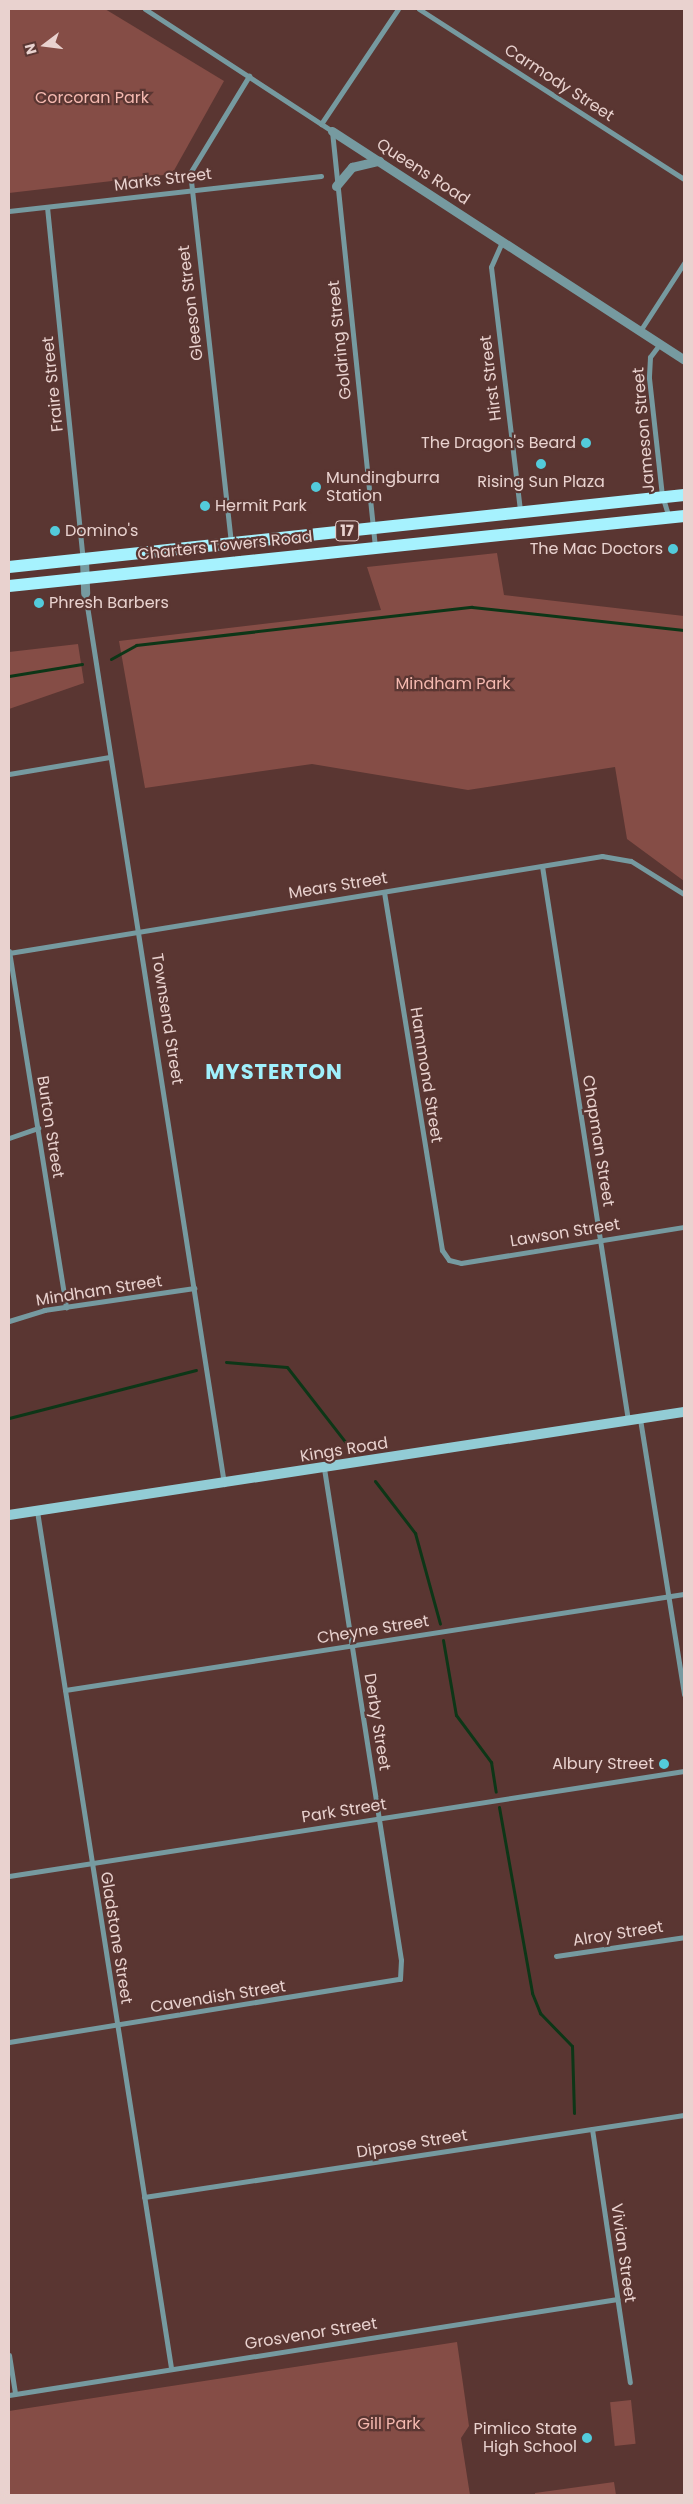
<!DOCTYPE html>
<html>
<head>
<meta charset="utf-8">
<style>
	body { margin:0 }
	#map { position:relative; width:693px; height:2504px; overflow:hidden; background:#5a3632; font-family:Poppins,sans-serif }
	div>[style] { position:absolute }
	.green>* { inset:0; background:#854d46; transform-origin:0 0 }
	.stream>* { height:3px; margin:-1.5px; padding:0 1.5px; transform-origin:1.5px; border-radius:1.5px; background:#0d3617 }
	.minor>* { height:5px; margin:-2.5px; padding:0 2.5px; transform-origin:2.5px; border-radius:2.5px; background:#769aa0 }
	.tertiary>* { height:9px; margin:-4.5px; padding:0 4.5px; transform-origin:4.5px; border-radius:4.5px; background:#769aa0 }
	.secondary>* { height:10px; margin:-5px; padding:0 5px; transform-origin:5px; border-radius:5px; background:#92ccd5 }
	.primary>* { height:12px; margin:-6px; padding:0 6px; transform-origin:6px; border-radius:6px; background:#a6f2fe }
	.dots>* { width:14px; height:14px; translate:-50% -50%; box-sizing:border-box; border:2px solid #5a3632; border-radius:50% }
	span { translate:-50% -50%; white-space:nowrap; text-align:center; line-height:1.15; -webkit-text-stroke:4.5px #5a3632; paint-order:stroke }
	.shield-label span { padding:1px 4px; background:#5a3632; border:1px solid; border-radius:4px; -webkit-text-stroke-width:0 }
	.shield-label { font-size:15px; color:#e9d2cf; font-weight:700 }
	.street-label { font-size:16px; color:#e9d2cf }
	.park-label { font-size:16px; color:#f5b9b0 }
	.poi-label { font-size:16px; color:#e9d2cf }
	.right { translate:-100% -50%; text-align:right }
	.left { translate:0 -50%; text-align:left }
	.district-label { font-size:21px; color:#9ff0fc; font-weight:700; letter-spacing:1px }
	.frame { position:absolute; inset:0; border:10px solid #e9d2cf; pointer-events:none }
	.north { position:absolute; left:20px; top:20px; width:50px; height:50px; -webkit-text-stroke:4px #5a3632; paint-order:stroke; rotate:255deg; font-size:14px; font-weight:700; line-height:20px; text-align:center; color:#e9d2cf }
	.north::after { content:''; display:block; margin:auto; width:18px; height:22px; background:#e9d2cf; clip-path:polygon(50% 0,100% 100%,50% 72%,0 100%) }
</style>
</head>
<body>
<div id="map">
	<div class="green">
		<div style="clip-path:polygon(9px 9px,105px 9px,224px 81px,172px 174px,9px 193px)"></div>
		<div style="clip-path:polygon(497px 553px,504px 595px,684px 616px,684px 881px,627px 839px,615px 767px,468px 790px,312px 764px,145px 788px,119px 641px,381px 610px,367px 567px)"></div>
		<div style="clip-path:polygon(78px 644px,84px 683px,9px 709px,9px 652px)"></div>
		<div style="clip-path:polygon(457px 2342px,469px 2426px,461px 2438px,470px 2495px,9px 2495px,9px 2411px)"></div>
		<div style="left:631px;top:2400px;width:44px;height:21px;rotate:84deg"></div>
		<div style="clip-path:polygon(614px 2482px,616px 2495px,535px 2495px,535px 2493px)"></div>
	</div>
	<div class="stream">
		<div style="left:111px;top:659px;width:29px;rotate:-29deg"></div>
		<div style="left:136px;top:645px;width:338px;rotate:-6.5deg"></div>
		<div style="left:472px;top:607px;width:213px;rotate:6.2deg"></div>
		<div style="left:9px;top:676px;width:74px;rotate:-9.3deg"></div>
		<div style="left:226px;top:1362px;width:61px;rotate:4.7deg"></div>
		<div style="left:287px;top:1367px;width:98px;rotate:52.1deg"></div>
		<div style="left:9px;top:1418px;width:193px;rotate:-14.4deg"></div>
		<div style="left:375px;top:1481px;width:66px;rotate:52.4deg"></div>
		<div style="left:415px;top:1533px;width:94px;rotate:74.6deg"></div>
		<div style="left:443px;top:1640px;width:76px;rotate:80.2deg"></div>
		<div style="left:456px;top:1715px;width:59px;rotate:53.3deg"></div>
		<div style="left:491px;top:1762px;width:30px;rotate:81deg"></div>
		<div style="left:499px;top:1807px;width:189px;rotate:79.9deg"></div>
		<div style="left:532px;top:1993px;width:22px;rotate:68deg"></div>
		<div style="left:540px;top:2013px;width:46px;rotate:45.9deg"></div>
		<div style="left:572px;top:2046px;width:67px;rotate:88.3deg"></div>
	</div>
	<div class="minor">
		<div style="left:145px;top:9px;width:223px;rotate:33.1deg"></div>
		<div style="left:332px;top:131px;width:417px;rotate:84.1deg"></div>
		<div style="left:419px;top:9px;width:315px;rotate:32.7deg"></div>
		<div style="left:321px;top:124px;width:138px;rotate:-56.2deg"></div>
		<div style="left:47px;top:207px;width:354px;rotate:84.2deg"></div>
		<div style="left:9px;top:211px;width:314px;rotate:-6.4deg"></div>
		<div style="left:502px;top:242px;width:27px;rotate:114deg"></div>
		<div style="left:491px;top:267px;width:247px;rotate:83.2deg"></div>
		<div style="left:640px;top:331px;width:81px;rotate:-57.1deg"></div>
		<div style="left:659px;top:345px;width:15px;rotate:127deg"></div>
		<div style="left:650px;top:357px;width:21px;rotate:93deg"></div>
		<div style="left:649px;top:378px;width:118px;rotate:83.7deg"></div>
		<div style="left:662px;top:495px;width:21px;rotate:73deg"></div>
		<div style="left:231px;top:543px;width:372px;rotate:-96.3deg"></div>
		<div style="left:190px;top:173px;width:114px;rotate:-58.7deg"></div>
		<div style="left:85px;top:593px;width:902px;rotate:81.13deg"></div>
		<div style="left:9px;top:774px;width:102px;rotate:-9.6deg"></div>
		<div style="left:542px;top:866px;width:561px;rotate:81.18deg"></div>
		<div style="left:384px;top:892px;width:363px;rotate:80.8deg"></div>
		<div style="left:442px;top:1250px;width:12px;rotate:55deg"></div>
		<div style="left:449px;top:1260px;width:12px;rotate:14deg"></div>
		<div style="left:461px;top:1263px;width:226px;rotate:-9.2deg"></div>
		<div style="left:9px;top:951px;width:361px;rotate:80.9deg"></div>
		<div style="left:9px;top:953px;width:601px;rotate:-9.29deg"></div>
		<div style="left:602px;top:856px;width:29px;rotate:10deg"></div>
		<div style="left:631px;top:861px;width:62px;rotate:31.9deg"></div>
		<div style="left:9px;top:1138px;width:31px;rotate:-19deg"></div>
		<div style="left:9px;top:1321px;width:37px;rotate:-17deg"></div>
		<div style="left:44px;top:1310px;width:152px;rotate:-8.3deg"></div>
		<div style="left:640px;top:1419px;width:279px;rotate:80.9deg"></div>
		<div style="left:37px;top:1511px;width:867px;rotate:81.11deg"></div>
		<div style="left:65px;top:1690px;width:626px;rotate:-8.82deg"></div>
		<div style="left:9px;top:1876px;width:683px;rotate:-8.84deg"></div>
		<div style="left:556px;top:1956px;width:129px;rotate:-8.4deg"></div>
		<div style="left:9px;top:2042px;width:396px;rotate:-9.2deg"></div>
		<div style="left:400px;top:1979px;width:19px;rotate:-87deg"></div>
		<div style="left:401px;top:1960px;width:498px;rotate:-98.9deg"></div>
		<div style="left:592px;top:2129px;width:256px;rotate:81.5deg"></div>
		<div style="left:144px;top:2197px;width:546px;rotate:-8.63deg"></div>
		<div style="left:9px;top:2355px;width:39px;rotate:81deg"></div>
		<div style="left:9px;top:2395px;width:616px;rotate:-8.97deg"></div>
	</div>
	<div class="tertiary">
		<div style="left:332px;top:131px;width:420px;rotate:33deg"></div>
		<div style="left:336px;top:186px;width:25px;rotate:-50deg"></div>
		<div style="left:352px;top:167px;width:28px;rotate:-13deg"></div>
		<div style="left:84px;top:559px;width:34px;rotate:88deg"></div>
	</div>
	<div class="secondary">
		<div style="left:9px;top:1515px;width:683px;rotate:-8.68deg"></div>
	</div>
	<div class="primary">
		<div style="left:9px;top:567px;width:679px;rotate:-6.09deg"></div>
		<div style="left:9px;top:586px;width:679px;rotate:-5.92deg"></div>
	</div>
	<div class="dots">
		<div style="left:586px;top:443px;background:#53cbdb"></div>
		<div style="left:541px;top:464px;background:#53cbdb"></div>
		<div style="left:316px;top:487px;background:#53cbdb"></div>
		<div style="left:205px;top:506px;background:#53cbdb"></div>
		<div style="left:55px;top:531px;background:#53cbdb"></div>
		<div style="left:673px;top:549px;background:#53cbdb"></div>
		<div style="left:39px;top:603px;background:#53cbdb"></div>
		<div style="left:664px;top:1764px;background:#53cbdb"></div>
		<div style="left:587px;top:2438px;background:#53cbdb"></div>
	</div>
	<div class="shield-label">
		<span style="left:347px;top:531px">17</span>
	</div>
	<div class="street-label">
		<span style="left:559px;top:83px;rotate:33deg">Carmody Street</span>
		<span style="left:423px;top:172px;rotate:33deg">Queens Road</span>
		<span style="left:163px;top:180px;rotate:-7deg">Marks Street</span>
		<span style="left:191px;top:303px;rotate:-97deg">Gleeson Street</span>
		<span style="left:340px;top:340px;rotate:-96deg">Goldring Street</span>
		<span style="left:491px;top:378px;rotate:-97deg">Hirst Street</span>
		<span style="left:53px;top:384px;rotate:-96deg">Fraire Street</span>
		<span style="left:644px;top:430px;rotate:-95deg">Jameson Street</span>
		<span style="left:225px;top:546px;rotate:-6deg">Charters Towers Road</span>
		<span style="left:338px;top:886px;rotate:-9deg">Mears Street</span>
		<span style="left:167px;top:1019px;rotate:81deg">Townsend Street</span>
		<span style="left:426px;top:1075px;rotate:81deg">Hammond Street</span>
		<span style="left:50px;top:1127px;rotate:81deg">Burton Street</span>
		<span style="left:598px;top:1141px;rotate:81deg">Chapman Street</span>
		<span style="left:565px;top:1233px;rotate:-9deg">Lawson Street</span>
		<span style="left:99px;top:1291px;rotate:-9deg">Mindham Street</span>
		<span style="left:344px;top:1450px;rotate:-9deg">Kings Road</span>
		<span style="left:373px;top:1630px;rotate:-9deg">Cheyne Street</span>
		<span style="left:377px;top:1722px;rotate:81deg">Derby Street</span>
		<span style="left:344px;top:1811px;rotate:-9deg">Park Street</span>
		<span style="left:618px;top:1934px;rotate:-9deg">Alroy Street</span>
		<span style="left:116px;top:1938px;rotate:81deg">Gladstone Street</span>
		<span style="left:218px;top:1997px;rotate:-9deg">Cavendish Street</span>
		<span style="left:412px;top:2144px;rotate:-9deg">Diprose Street</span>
		<span style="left:623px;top:2253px;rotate:82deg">Vivian Street</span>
		<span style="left:311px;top:2334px;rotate:-9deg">Grosvenor Street</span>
	</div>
	<div class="park-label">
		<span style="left:92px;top:98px">Corcoran Park</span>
		<span style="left:453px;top:684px">Mindham Park</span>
		<span style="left:389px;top:2424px">Gill Park</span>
	</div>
	<div class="poi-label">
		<span class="right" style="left:576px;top:443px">The Dragon's Beard</span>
		<span class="left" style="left:326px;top:487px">Mundingburra<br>Station</span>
		<span style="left:541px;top:482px">Rising Sun Plaza</span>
		<span class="left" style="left:215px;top:506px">Hermit Park</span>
		<span class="left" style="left:65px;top:531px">Domino's</span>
		<span class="right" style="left:663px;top:549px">The Mac Doctors</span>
		<span class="left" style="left:49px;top:603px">Phresh Barbers</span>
		<span class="right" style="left:654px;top:1764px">Albury Street</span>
		<span class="right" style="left:577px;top:2438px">Pimlico State<br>High School</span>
	</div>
	<div class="district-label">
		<span style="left:274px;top:1072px">MYSTERTON</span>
	</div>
	<div class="frame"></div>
	<div class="north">N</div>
</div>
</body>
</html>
